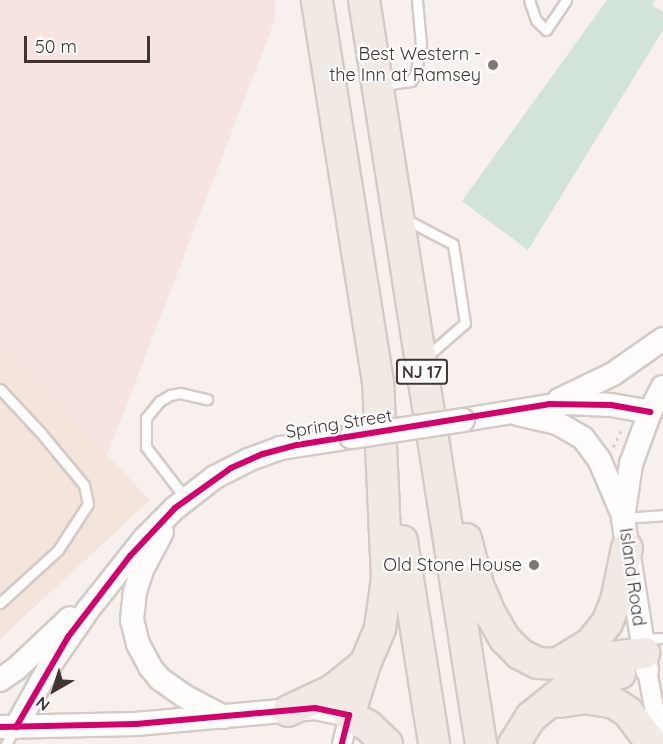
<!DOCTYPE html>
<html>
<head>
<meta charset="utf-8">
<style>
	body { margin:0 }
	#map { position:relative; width:663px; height:744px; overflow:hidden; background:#f7f0ed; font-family:Quicksand,sans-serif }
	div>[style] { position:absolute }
	.commercial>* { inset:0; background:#f6e4e1 }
	.industrial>* { inset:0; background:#f3e5dc }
	.green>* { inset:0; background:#d2e4d9 }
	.path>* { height:3px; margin-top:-1.5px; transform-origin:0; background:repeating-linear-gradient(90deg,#d2cfcd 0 3px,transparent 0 7.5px) }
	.roads { filter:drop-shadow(2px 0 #d4cbc7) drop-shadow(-2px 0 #d4cbc7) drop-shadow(0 2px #d4cbc7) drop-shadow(0 -2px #d4cbc7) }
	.service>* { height:9px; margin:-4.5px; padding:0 4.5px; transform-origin:4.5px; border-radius:4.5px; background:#fefdfc }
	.minor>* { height:18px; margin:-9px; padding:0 9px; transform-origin:9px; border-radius:9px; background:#fefdfc }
	.tertiary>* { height:22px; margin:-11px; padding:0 11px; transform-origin:11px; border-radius:11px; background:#fefdfc }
	.trunk>* { height:30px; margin:-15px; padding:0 15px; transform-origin:15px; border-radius:15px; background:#f1e9e4 }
	.bridges { filter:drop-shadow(2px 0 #d4cbc7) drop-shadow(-2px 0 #d4cbc7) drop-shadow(0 2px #d4cbc7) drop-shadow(0 -2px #d4cbc7) }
	.tertiary-bridge>* { height:22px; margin:-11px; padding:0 11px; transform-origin:11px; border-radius:11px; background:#fefdfc }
	.cycleway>* { height:6px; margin:-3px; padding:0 3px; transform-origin:3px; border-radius:3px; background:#d6006c }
	.dots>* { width:16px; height:16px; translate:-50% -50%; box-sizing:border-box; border:3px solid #fff; border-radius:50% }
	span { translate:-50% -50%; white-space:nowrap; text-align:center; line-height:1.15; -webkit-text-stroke:4.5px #fff; paint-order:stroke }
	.shield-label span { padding:2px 4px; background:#fff; border:2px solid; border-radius:4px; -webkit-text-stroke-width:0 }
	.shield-label { font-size:16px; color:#403530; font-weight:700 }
	.poi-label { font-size:18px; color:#403530 }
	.right { translate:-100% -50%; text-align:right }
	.street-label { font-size:18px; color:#403530 }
	.north { position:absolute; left:24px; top:660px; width:60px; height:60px; -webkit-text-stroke:4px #fff; paint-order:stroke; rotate:219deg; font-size:16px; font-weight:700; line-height:24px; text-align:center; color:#403530 }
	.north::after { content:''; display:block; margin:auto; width:21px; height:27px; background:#403530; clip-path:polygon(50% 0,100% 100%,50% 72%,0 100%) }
	.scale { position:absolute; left:24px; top:36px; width:126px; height:27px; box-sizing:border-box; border:3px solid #403530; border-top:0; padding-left:8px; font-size:18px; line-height:21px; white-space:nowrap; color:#403530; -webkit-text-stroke:4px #fff; paint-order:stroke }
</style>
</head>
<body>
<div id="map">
	<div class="commercial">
		<div style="clip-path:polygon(0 0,274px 0,276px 17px,107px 456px,0 344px)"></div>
	</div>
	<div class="industrial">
		<div style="clip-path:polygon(0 344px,150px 500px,0 639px)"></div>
	</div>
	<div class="green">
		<div style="clip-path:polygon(607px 0,655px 0,652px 5px,663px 12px,663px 30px,528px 250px,462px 201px)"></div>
	</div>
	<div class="path">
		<div style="left:613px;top:447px;width:18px;rotate:-63deg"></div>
	</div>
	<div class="roads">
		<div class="service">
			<div style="left:529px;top:0;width:21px;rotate:71deg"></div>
			<div style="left:536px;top:20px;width:14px;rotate:45deg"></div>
			<div style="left:546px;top:30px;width:36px;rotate:-56deg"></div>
			<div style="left:383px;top:85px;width:28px;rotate:-8deg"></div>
			<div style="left:411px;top:81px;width:10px;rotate:-61deg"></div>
			<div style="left:416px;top:72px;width:27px;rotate:-80deg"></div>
			<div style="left:421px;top:45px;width:45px;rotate:-95.1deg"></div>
			<div style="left:405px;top:219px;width:54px;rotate:27.5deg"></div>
			<div style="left:453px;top:244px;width:80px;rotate:81.4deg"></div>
			<div style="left:465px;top:323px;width:53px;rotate:138.8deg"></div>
			<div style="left:0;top:389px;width:60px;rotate:47deg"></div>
			<div style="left:41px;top:433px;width:67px;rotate:50.4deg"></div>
			<div style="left:84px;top:485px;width:19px;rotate:78deg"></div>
			<div style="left:88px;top:504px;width:55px;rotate:123.1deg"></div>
			<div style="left:58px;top:550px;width:79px;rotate:137.6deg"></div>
			<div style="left:186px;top:499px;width:66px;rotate:-127.6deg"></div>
			<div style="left:146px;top:447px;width:29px;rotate:-90deg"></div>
			<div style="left:146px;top:418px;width:22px;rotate:-51deg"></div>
			<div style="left:160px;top:401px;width:12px;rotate:-31deg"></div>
			<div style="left:170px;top:395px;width:10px;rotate:-11deg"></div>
			<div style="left:180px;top:393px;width:28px;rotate:13deg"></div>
			<div style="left:624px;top:518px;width:39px;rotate:-4deg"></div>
			<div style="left:644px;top:639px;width:19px;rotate:-3deg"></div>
			<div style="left:6px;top:744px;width:18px;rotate:-61deg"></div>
		</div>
		<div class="minor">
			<div style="left:647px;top:670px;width:75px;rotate:79.3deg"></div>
			<div style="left:342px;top:744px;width:30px;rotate:-76deg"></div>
		</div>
		<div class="tertiary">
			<div style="left:559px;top:400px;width:60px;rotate:-25.7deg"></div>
			<div style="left:613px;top:374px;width:61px;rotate:-35deg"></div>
			<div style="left:518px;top:414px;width:40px;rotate:13deg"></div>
			<div style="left:557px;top:423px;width:30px;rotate:30deg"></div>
			<div style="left:583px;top:438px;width:26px;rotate:53deg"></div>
			<div style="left:599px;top:459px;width:59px;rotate:66.9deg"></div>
			<div style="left:463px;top:420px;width:105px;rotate:-9.3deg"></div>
			<div style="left:567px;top:403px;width:44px;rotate:2.6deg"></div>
			<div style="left:611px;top:405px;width:40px;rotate:10deg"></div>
			<div style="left:162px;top:532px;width:40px;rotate:118deg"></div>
			<div style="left:143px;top:567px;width:25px;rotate:108deg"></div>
			<div style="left:135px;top:591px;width:29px;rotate:96deg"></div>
			<div style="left:132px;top:620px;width:25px;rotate:76deg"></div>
			<div style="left:138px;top:644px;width:26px;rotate:62deg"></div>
			<div style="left:150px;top:667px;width:16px;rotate:50deg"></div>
			<div style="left:160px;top:679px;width:29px;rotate:35deg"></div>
			<div style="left:184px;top:696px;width:45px;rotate:27.7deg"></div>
			<div style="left:647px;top:670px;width:154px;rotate:-99deg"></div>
			<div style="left:623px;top:518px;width:55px;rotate:-81.6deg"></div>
			<div style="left:631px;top:464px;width:55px;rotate:-69.9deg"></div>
			<div style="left:650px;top:412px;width:28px;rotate:-63deg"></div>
			<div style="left:0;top:680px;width:19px;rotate:-35deg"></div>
			<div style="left:16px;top:669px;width:74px;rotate:-43.4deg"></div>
			<div style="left:0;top:727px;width:136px;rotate:-1.3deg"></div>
			<div style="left:136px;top:724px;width:180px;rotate:-5.1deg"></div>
			<div style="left:315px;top:708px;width:35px;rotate:12deg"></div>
			<div style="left:16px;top:727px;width:74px;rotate:-61deg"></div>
			<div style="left:52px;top:662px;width:62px;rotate:-55.5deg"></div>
			<div style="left:87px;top:611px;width:93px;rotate:-51.5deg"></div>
			<div style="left:145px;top:538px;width:42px;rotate:-45deg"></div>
			<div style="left:175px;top:508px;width:51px;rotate:-37.8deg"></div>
			<div style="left:215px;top:477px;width:37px;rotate:-27deg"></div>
			<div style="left:248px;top:460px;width:35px;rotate:-20deg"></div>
			<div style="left:281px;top:448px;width:71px;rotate:-8.9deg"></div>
		</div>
		<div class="trunk">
			<div style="left:364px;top:0;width:753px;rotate:81.06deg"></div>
			<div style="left:466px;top:539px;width:48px;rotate:75.4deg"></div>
			<div style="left:478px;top:585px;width:33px;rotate:67deg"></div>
			<div style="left:491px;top:615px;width:28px;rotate:60deg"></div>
			<div style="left:505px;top:639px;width:21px;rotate:45deg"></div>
			<div style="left:520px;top:654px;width:20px;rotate:27deg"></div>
			<div style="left:538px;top:663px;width:17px;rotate:3deg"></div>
			<div style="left:555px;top:664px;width:90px;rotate:-7deg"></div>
			<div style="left:402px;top:541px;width:206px;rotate:81deg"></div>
			<div style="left:563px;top:660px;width:31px;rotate:-31deg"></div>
			<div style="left:590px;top:644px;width:27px;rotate:-51deg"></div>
			<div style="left:607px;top:623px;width:24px;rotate:-68deg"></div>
			<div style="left:616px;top:601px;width:54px;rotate:-78.3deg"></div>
			<div style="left:365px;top:664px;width:53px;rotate:107.4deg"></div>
			<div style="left:349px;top:715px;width:22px;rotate:30deg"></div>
			<div style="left:368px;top:726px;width:26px;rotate:43deg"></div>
			<div style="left:560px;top:702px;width:24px;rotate:-9deg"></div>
			<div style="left:584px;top:698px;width:30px;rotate:9deg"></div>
			<div style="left:614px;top:703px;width:17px;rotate:33deg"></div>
			<div style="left:628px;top:712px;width:40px;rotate:53deg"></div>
			<div style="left:288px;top:711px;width:50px;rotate:-25deg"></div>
			<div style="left:333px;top:690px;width:41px;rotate:-39.1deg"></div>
			<div style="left:365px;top:664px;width:39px;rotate:-67deg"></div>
			<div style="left:380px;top:628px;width:50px;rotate:-82deg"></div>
			<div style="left:387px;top:578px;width:196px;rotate:-92.6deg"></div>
			<div style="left:378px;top:382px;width:387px;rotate:-99.1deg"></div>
			<div style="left:514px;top:744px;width:32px;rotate:-58deg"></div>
			<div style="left:531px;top:717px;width:40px;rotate:-39deg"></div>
			<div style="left:562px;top:692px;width:22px;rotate:-27deg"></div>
			<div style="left:582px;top:682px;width:39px;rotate:-13deg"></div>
		</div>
	</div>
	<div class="bridges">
		<div class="tertiary-bridge">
			<div style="left:351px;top:437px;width:113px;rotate:-8.6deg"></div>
		</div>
	</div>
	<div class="cycleway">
		<div style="left:0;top:727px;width:136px;rotate:-1.3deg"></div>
		<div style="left:136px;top:724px;width:180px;rotate:-5.1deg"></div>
		<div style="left:315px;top:708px;width:35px;rotate:12deg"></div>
		<div style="left:349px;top:715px;width:30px;rotate:104deg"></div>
		<div style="left:16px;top:727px;width:104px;rotate:-60deg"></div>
		<div style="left:68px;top:637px;width:102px;rotate:-52.6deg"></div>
		<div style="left:130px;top:556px;width:66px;rotate:-46.8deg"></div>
		<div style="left:175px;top:508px;width:69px;rotate:-35.5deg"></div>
		<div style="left:231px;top:468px;width:35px;rotate:-24deg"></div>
		<div style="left:263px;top:454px;width:35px;rotate:-15deg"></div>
		<div style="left:297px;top:445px;width:255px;rotate:-9.2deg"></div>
		<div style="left:549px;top:404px;width:62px;rotate:0.9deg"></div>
		<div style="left:611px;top:405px;width:40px;rotate:10deg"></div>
	</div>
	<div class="dots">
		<div style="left:493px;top:65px;background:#807672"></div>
		<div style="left:534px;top:565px;background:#807672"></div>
	</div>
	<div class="shield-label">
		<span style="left:422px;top:372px">NJ 17</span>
	</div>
	<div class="poi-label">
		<span class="right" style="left:481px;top:65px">Best Western -<br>the Inn at Ramsey</span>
		<span class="right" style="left:522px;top:565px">Old Stone House</span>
	</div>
	<div class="street-label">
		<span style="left:339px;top:424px;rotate:-9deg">Spring Street</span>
		<span style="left:632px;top:577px;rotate:82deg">Island Road</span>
	</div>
	<div class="north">N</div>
	<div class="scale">50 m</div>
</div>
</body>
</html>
